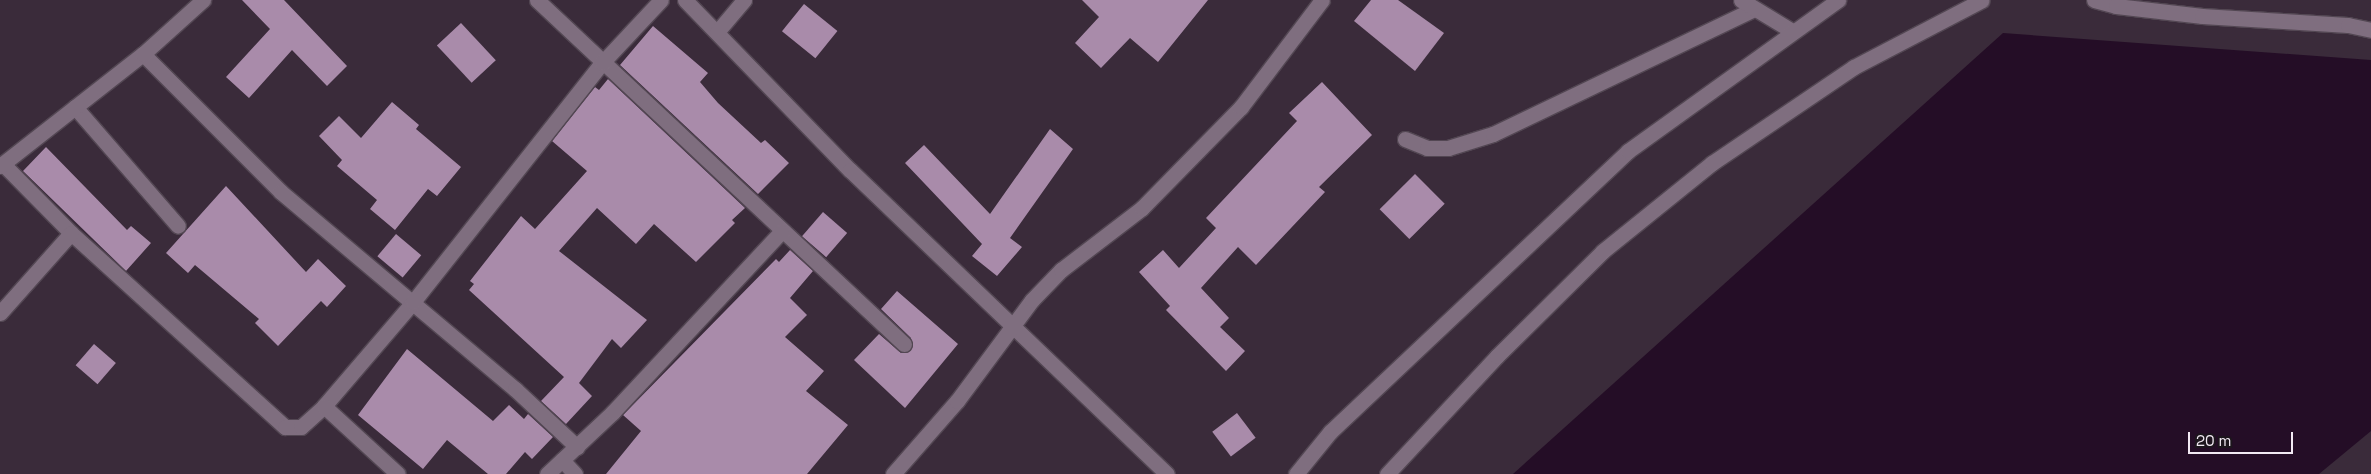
<!DOCTYPE html>
<html>
<head>
<meta charset="utf-8">
<style>
	body { margin:0 }
	#map { position:relative; width:2371px; height:474px; overflow:hidden; background:#3a2b3a; font-family:"Space Grotesk",sans-serif }
	div>[style] { position:absolute }
	.water>* { inset:0; background:#240d26 }
	.building>* { inset:0; background:#a98baa; transform-origin:0 0 }
	.roads { filter:drop-shadow(1px 0 #534753) drop-shadow(-1px 0 #534753) drop-shadow(0 1px #534753) drop-shadow(0 -1px #534753) }
	.lane>* { height:15px; margin:-7.5px; padding:0 7.5px; transform-origin:7.5px; border-radius:7.5px; background:#7f6e7f }
	.street>* { height:15px; margin:-7.5px; padding:0 7.5px; transform-origin:7.5px; border-radius:7.5px; background:#7f6e7f }
	span { translate:-50% -50%; white-space:nowrap; text-align:center; line-height:1.15; -webkit-text-stroke:5px #1d161d; paint-order:stroke }
	.scale { position:absolute; left:2188px; top:432px; width:105px; height:22px; box-sizing:border-box; border:2px solid #f2e9f3; border-top:0; padding-left:6px; font-size:15px; line-height:18px; white-space:nowrap; color:#f2e9f3; -webkit-text-stroke:4px #1d161d; paint-order:stroke }
</style>
</head>
<body>
<div id="map">
	<div class="water">
		<div style="clip-path:polygon(2003px 33px,2371px 60px,2371px 431px,2319px 474px,1513px 474px)"></div>
	</div>
	<div class="building">
		<div style="clip-path:polygon(242px 0,284px 0,347px 66px,327px 86px,292px 50px,249px 98px,226px 77px,270px 29px)"></div>
		<div style="clip-path:polygon(1082px 0,1208px 0,1158px 62px,1130px 38px,1101px 68px,1075px 43px,1099px 17px)"></div>
		<div style="clip-path:polygon(1371px 0,1398px 0,1444px 33px,1415px 71px,1354px 21px)"></div>
		<div style="left:804px;top:4px;width:43px;height:35px;rotate:39deg"></div>
		<div style="left:461px;top:23px;width:51px;height:33px;rotate:47deg"></div>
		<div style="clip-path:polygon(653px 26px,708px 73px,700px 82px,718px 103px,761px 143px,765px 140px,789px 163px,758px 194px,620px 65px)"></div>
		<div style="clip-path:polygon(608px 79px,745px 208px,732px 220px,735px 223px,696px 262px,654px 224px,636px 244px,597px 208px,559px 251px,647px 320px,621px 348px,612px 339px,579px 383px,592px 396px,566px 424px,541px 401px,564px 377px,469px 290px,474px 284px,470px 281px,521px 216px,535px 229px,587px 171px,552px 141px,595px 87px,599px 90px)"></div>
		<div style="clip-path:polygon(1322px 82px,1372px 135px,1319px 187px,1325px 192px,1256px 265px,1238px 247px,1201px 288px,1229px 318px,1220px 327px,1245px 351px,1226px 371px,1166px 310px,1170px 306px,1139px 272px,1163px 250px,1179px 268px,1216px 228px,1206px 218px,1297px 121px,1289px 113px)"></div>
		<div style="clip-path:polygon(392px 102px,419px 125px,416px 129px,461px 167px,437px 196px,428px 189px,395px 230px,370px 209px,377px 200px,337px 166px,342px 160px,319px 136px,339px 116px,361px 138px)"></div>
		<div style="clip-path:polygon(1050px 129px,1073px 149px,1010px 238px,1022px 247px,997px 276px,972px 256px,982px 244px,905px 163px,924px 145px,990px 214px)"></div>
		<div style="clip-path:polygon(46px 147px,127px 230px,131px 226px,151px 243px,126px 271px,23px 171px)"></div>
		<div style="left:1415px;top:174px;width:42px;height:50px;rotate:45deg"></div>
		<div style="clip-path:polygon(226px 186px,306px 272px,318px 259px,346px 286px,327px 307px,321px 301px,278px 346px,255px 323px,259px 319px,195px 265px,188px 273px,166px 253px)"></div>
		<div style="left:823px;top:212px;width:32px;height:32px;rotate:41deg"></div>
		<div style="left:396px;top:234px;width:33px;height:29px;rotate:40deg"></div>
		<div style="clip-path:polygon(790px 250px,813px 271px,790px 298px,807px 315px,785px 337px,824px 371px,806px 391px,848px 425px,807px 474px,606px 474px,641px 431px,623px 415px,776px 259px,779px 262px)"></div>
		<div style="clip-path:polygon(897px 291px,958px 344px,905px 408px,854px 360px,879px 334px,901px 353px,911px 350px,911px 338px,881px 309px)"></div>
		<div style="left:94px;top:344px;width:29px;height:28px;rotate:41deg"></div>
		<div style="clip-path:polygon(407px 349px,493px 421px,509px 405px,524px 419px,528px 414px,553px 437px,532px 459px,525px 452px,506px 474px,488px 474px,447px 440px,423px 469px,358px 415px)"></div>
		<div style="left:1237px;top:413px;width:31px;height:31px;rotate:53deg"></div>
	</div>
	<div class="roads">
		<div class="lane">
			<div style="left:1405px;top:139px;width:24px;rotate:22deg"></div>
			<div style="left:1427px;top:148px;width:21px"></div>
			<div style="left:1448px;top:148px;width:47px;rotate:-17.3deg"></div>
			<div style="left:1493px;top:134px;width:289px;rotate:-25.6deg"></div>
		</div>
		<div class="street">
			<div style="left:537px;top:0;width:503px;rotate:43.15deg"></div>
			<div style="left:685px;top:0;width:237px;rotate:45.9deg"></div>
			<div style="left:850px;top:170px;width:439px;rotate:43.8deg"></div>
			<div style="left:1741px;top:0;width:60px;rotate:31.3deg"></div>
			<div style="left:2094px;top:0;width:23px;rotate:15deg"></div>
			<div style="left:2116px;top:6px;width:87px;rotate:6.6deg"></div>
			<div style="left:2202px;top:16px;width:146px;rotate:3.5deg"></div>
			<div style="left:2348px;top:25px;width:24px;rotate:12deg"></div>
			<div style="left:717px;top:32px;width:42px;rotate:-49.8deg"></div>
			<div style="left:143px;top:54px;width:195px;rotate:45deg"></div>
			<div style="left:281px;top:192px;width:306px;rotate:40.1deg"></div>
			<div style="left:515px;top:389px;width:85px;rotate:43.1deg"></div>
			<div style="left:75px;top:107px;width:157px;rotate:49.1deg"></div>
			<div style="left:3px;top:164px;width:97px;rotate:45.4deg"></div>
			<div style="left:71px;top:233px;width:289px;rotate:42.2deg"></div>
			<div style="left:285px;top:427px;width:16px"></div>
			<div style="left:301px;top:427px;width:31px;rotate:-42deg"></div>
			<div style="left:324px;top:406px;width:137px;rotate:-49.4deg"></div>
			<div style="left:413px;top:302px;width:305px;rotate:-51.7deg"></div>
			<div style="left:602px;top:63px;width:86px;rotate:-46.9deg"></div>
			<div style="left:0;top:166px;width:182px;rotate:-38.1deg"></div>
			<div style="left:143px;top:54px;width:81px;rotate:-42deg"></div>
			<div style="left:0;top:313px;width:107px;rotate:-48.4deg"></div>
			<div style="left:324px;top:406px;width:100px;rotate:42.6deg"></div>
			<div style="left:562px;top:460px;width:19px;rotate:47deg"></div>
			<div style="left:547px;top:474px;width:91px;rotate:-43.2deg"></div>
			<div style="left:613px;top:412px;width:246px;rotate:-47deg"></div>
			<div style="left:893px;top:474px;width:97px;rotate:-48.8deg"></div>
			<div style="left:957px;top:401px;width:126px;rotate:-53.4deg"></div>
			<div style="left:1032px;top:300px;width:42px;rotate:-46deg"></div>
			<div style="left:1061px;top:270px;width:102px;rotate:-37.4deg"></div>
			<div style="left:1142px;top:208px;width:141px;rotate:-45.6deg"></div>
			<div style="left:1241px;top:107px;width:134px;rotate:-52.9deg"></div>
			<div style="left:1296px;top:474px;width:54px;rotate:-51deg"></div>
			<div style="left:1330px;top:432px;width:410px;rotate:-43.3deg"></div>
			<div style="left:1628px;top:151px;width:259px;rotate:-35.7deg"></div>
			<div style="left:1387px;top:474px;width:161px;rotate:-47deg"></div>
			<div style="left:1497px;top:356px;width:149px;rotate:-44.7deg"></div>
			<div style="left:1603px;top:251px;width:140px;rotate:-38.9deg"></div>
			<div style="left:1712px;top:163px;width:171px;rotate:-34.1deg"></div>
			<div style="left:1854px;top:67px;width:144px;rotate:-27.6deg"></div>
		</div>
	</div>
	<div class="scale">20 m</div>
</div>
</body>
</html>
